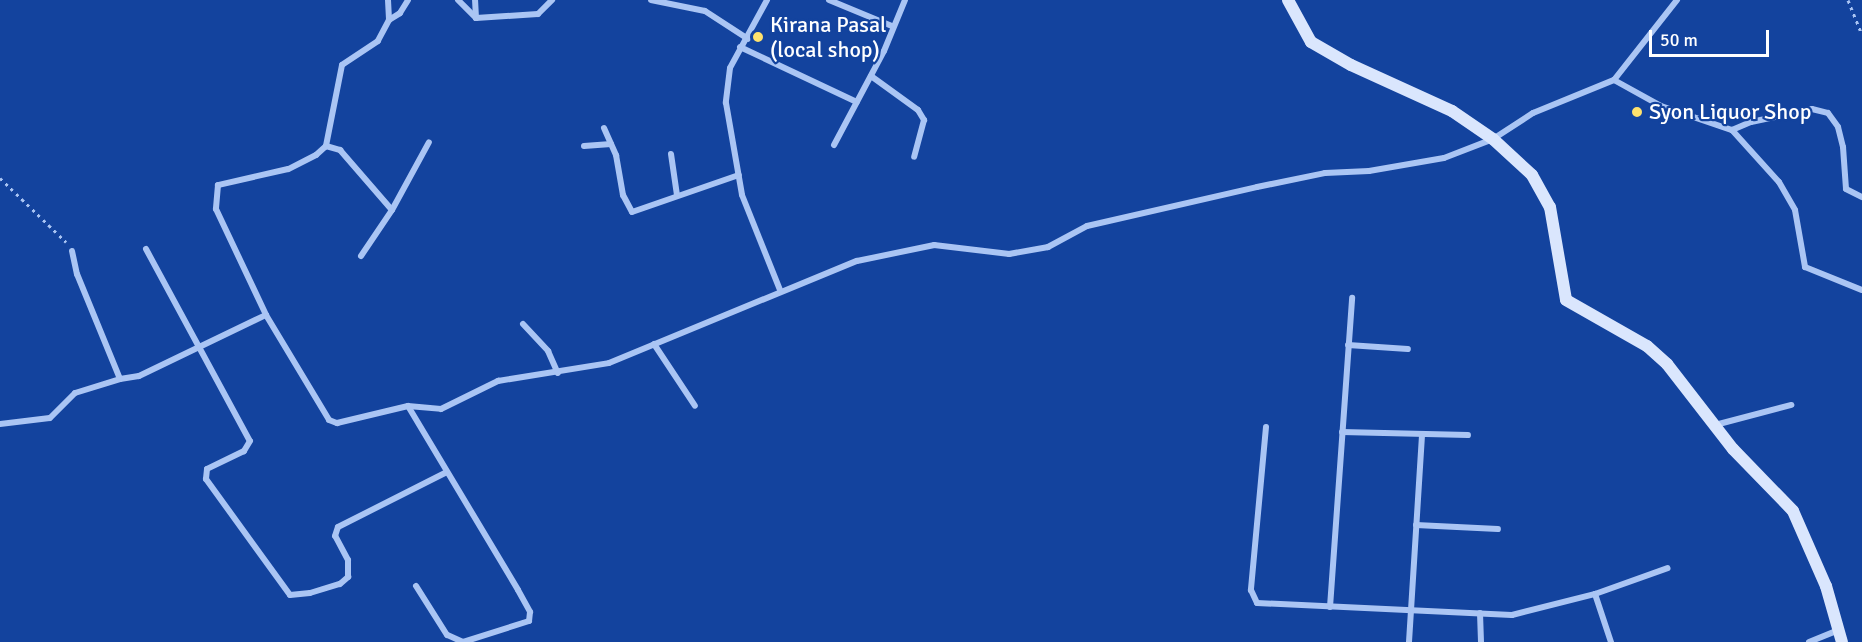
<!DOCTYPE html>
<html>
<head>
<meta charset="utf-8">
<style>
	body { margin:0 }
	#map { position:relative; width:1862px; height:642px; overflow:hidden; background:#13439e; font-family:Signika,sans-serif }
	div>[style] { position:absolute }
	.path>* { height:3px; margin-top:-1.5px; transform-origin:0; background:repeating-linear-gradient(90deg,#aac5f4 0 3px,transparent 0 7.5px) }
	.minor>* { height:6px; margin:-3px; padding:0 3px; transform-origin:3px; border-radius:3px; background:#aac5f4 }
	.secondary>* { height:12px; margin:-6px; padding:0 6px; transform-origin:6px; border-radius:6px; background:#dae6fd }
	.dots>* { width:16px; height:16px; translate:-50% -50%; box-sizing:border-box; border:3px solid #13439e; border-radius:50% }
	span { translate:-50% -50%; white-space:nowrap; text-align:center; line-height:1.15; -webkit-text-stroke:4.5px #13439e; paint-order:stroke }
	.poi-label { font-size:22px; color:#fff }
	.left { translate:0 -50%; text-align:left }
	.scale { position:absolute; left:1649px; top:30px; width:120px; height:27px; box-sizing:border-box; border:3px solid #fff; border-top:0; padding-left:8px; font-size:18px; line-height:21px; white-space:nowrap; color:#fff; -webkit-text-stroke:4px #13439e; paint-order:stroke }
</style>
</head>
<body>
<div id="map">
	<div class="path">
		<div style="left:1848px;top:0;width:37px;rotate:68deg"></div>
		<div style="left:0;top:178px;width:92px;rotate:44.1deg"></div>
	</div>
	<div class="minor">
		<div style="left:388px;top:0;width:20px;rotate:87deg"></div>
		<div style="left:389px;top:20px;width:13px;rotate:-32deg"></div>
		<div style="left:400px;top:13px;width:15px;rotate:-58deg"></div>
		<div style="left:458px;top:0;width:25px;rotate:45deg"></div>
		<div style="left:476px;top:18px;width:18px;rotate:-93deg"></div>
		<div style="left:651px;top:0;width:55px;rotate:11.5deg"></div>
		<div style="left:705px;top:11px;width:51px;rotate:33.1deg"></div>
		<div style="left:767px;top:0;width:77px;rotate:118.6deg"></div>
		<div style="left:730px;top:68px;width:35px;rotate:97deg"></div>
		<div style="left:726px;top:103px;width:93px;rotate:80.1deg"></div>
		<div style="left:742px;top:195px;width:102px;rotate:68.2deg"></div>
		<div style="left:829px;top:0;width:68px;rotate:22.4deg"></div>
		<div style="left:476px;top:18px;width:62px;rotate:-3.7deg"></div>
		<div style="left:538px;top:14px;width:20px;rotate:-45deg"></div>
		<div style="left:389px;top:20px;width:24px;rotate:118deg"></div>
		<div style="left:378px;top:41px;width:43px;rotate:146.3deg"></div>
		<div style="left:342px;top:65px;width:83px;rotate:101.2deg"></div>
		<div style="left:326px;top:146px;width:13px;rotate:138deg"></div>
		<div style="left:316px;top:155px;width:31px;rotate:153deg"></div>
		<div style="left:288px;top:169px;width:72px;rotate:167.1deg"></div>
		<div style="left:218px;top:185px;width:24px;rotate:95deg"></div>
		<div style="left:216px;top:209px;width:117px;rotate:64.7deg"></div>
		<div style="left:266px;top:315px;width:122px;rotate:59deg"></div>
		<div style="left:329px;top:420px;width:9px;rotate:21deg"></div>
		<div style="left:337px;top:423px;width:73px;rotate:-13.5deg"></div>
		<div style="left:408px;top:406px;width:33px;rotate:5deg"></div>
		<div style="left:441px;top:409px;width:64px;rotate:-26.2deg"></div>
		<div style="left:498px;top:381px;width:112px;rotate:-9.2deg"></div>
		<div style="left:609px;top:363px;width:268px;rotate:-22.4deg"></div>
		<div style="left:857px;top:261px;width:79px;rotate:-11.7deg"></div>
		<div style="left:934px;top:245px;width:76px;rotate:6.8deg"></div>
		<div style="left:1009px;top:254px;width:40px;rotate:-10deg"></div>
		<div style="left:1048px;top:247px;width:44px;rotate:-28.3deg"></div>
		<div style="left:1087px;top:226px;width:174px;rotate:-12.9deg"></div>
		<div style="left:1257px;top:187px;width:69px;rotate:-11.6deg"></div>
		<div style="left:1325px;top:173px;width:44px;rotate:-2.6deg"></div>
		<div style="left:1369px;top:171px;width:76px;rotate:-9.8deg"></div>
		<div style="left:1444px;top:158px;width:53px;rotate:-21.2deg"></div>
		<div style="left:1493px;top:139px;width:48px;rotate:-33deg"></div>
		<div style="left:1533px;top:113px;width:87px;rotate:-22.2deg"></div>
		<div style="left:1614px;top:80px;width:102px;rotate:-51.8deg"></div>
		<div style="left:740px;top:47px;width:129px;rotate:25.2deg"></div>
		<div style="left:871px;top:76px;width:58px;rotate:35.9deg"></div>
		<div style="left:918px;top:110px;width:12px;rotate:59deg"></div>
		<div style="left:924px;top:120px;width:38px;rotate:105deg"></div>
		<div style="left:1614px;top:80px;width:54px;rotate:29deg"></div>
		<div style="left:1661px;top:106px;width:75px;rotate:18.7deg"></div>
		<div style="left:1732px;top:130px;width:70px;rotate:47.9deg"></div>
		<div style="left:1779px;top:182px;width:32px;rotate:60deg"></div>
		<div style="left:1795px;top:210px;width:58px;rotate:80deg"></div>
		<div style="left:1805px;top:267px;width:61px;rotate:22deg"></div>
		<div style="left:604px;top:128px;width:30px;rotate:66deg"></div>
		<div style="left:616px;top:155px;width:41px;rotate:80.1deg"></div>
		<div style="left:623px;top:195px;width:19px;rotate:62deg"></div>
		<div style="left:632px;top:212px;width:113px;rotate:-19.1deg"></div>
		<div style="left:1732px;top:130px;width:21px;rotate:-23deg"></div>
		<div style="left:1751px;top:122px;width:62px;rotate:-12deg"></div>
		<div style="left:1812px;top:109px;width:16px;rotate:14deg"></div>
		<div style="left:1828px;top:113px;width:17px;rotate:54deg"></div>
		<div style="left:1838px;top:127px;width:21px;rotate:76deg"></div>
		<div style="left:1843px;top:147px;width:42px;rotate:85.9deg"></div>
		<div style="left:1846px;top:189px;width:18px;rotate:27deg"></div>
		<div style="left:834px;top:145px;width:106px;rotate:-62deg"></div>
		<div style="left:884px;top:51px;width:55px;rotate:-67.6deg"></div>
		<div style="left:326px;top:146px;width:15px;rotate:16deg"></div>
		<div style="left:340px;top:150px;width:79px;rotate:49.1deg"></div>
		<div style="left:584px;top:146px;width:27px;rotate:-4deg"></div>
		<div style="left:671px;top:154px;width:41px;rotate:81.7deg"></div>
		<div style="left:146px;top:249px;width:218px;rotate:61.6deg"></div>
		<div style="left:250px;top:441px;width:12px;rotate:121deg"></div>
		<div style="left:244px;top:451px;width:41px;rotate:154.1deg"></div>
		<div style="left:207px;top:469px;width:10px;rotate:96deg"></div>
		<div style="left:206px;top:479px;width:143px;rotate:54.1deg"></div>
		<div style="left:290px;top:595px;width:20px;rotate:-6deg"></div>
		<div style="left:310px;top:593px;width:31px;rotate:-17deg"></div>
		<div style="left:340px;top:584px;width:11px;rotate:-41deg"></div>
		<div style="left:348px;top:577px;width:17px;rotate:-90deg"></div>
		<div style="left:348px;top:560px;width:27px;rotate:-118deg"></div>
		<div style="left:335px;top:536px;width:9px;rotate:-72deg"></div>
		<div style="left:338px;top:527px;width:122px;rotate:-26.8deg"></div>
		<div style="left:72px;top:251px;width:24px;rotate:78deg"></div>
		<div style="left:77px;top:274px;width:113px;rotate:67.7deg"></div>
		<div style="left:120px;top:379px;width:19px;rotate:-9deg"></div>
		<div style="left:139px;top:376px;width:141px;rotate:-25.7deg"></div>
		<div style="left:361px;top:256px;width:55px;rotate:-56deg"></div>
		<div style="left:392px;top:210px;width:77px;rotate:-61.4deg"></div>
		<div style="left:523px;top:324px;width:37px;rotate:47deg"></div>
		<div style="left:548px;top:351px;width:24px;rotate:66deg"></div>
		<div style="left:654px;top:344px;width:74px;rotate:56.5deg"></div>
		<div style="left:1348px;top:345px;width:60px;rotate:3.8deg"></div>
		<div style="left:408px;top:406px;width:214px;rotate:59.1deg"></div>
		<div style="left:518px;top:590px;width:25px;rotate:61deg"></div>
		<div style="left:530px;top:612px;width:9px;rotate:96deg"></div>
		<div style="left:529px;top:621px;width:69px;rotate:162.3deg"></div>
		<div style="left:463px;top:642px;width:17px;rotate:-156deg"></div>
		<div style="left:447px;top:635px;width:58px;rotate:-122.3deg"></div>
		<div style="left:0;top:424px;width:50px;rotate:-6.8deg"></div>
		<div style="left:50px;top:418px;width:35px;rotate:-45deg"></div>
		<div style="left:75px;top:393px;width:47px;rotate:-17.3deg"></div>
		<div style="left:1715px;top:425px;width:79px;rotate:-14.7deg"></div>
		<div style="left:1266px;top:427px;width:164px;rotate:95.3deg"></div>
		<div style="left:1251px;top:590px;width:14px;rotate:65deg"></div>
		<div style="left:1257px;top:603px;width:255px;rotate:2.7deg"></div>
		<div style="left:1512px;top:615px;width:86px;rotate:-14.2deg"></div>
		<div style="left:1595px;top:594px;width:77px;rotate:-19.6deg"></div>
		<div style="left:1342px;top:432px;width:126px;rotate:1.4deg"></div>
		<div style="left:1416px;top:525px;width:82px;rotate:2.8deg"></div>
		<div style="left:1595px;top:594px;width:51px;rotate:71.6deg"></div>
		<div style="left:1330px;top:607px;width:310px;rotate:-85.9deg"></div>
		<div style="left:1480px;top:613px;width:29px;rotate:88deg"></div>
		<div style="left:1409px;top:642px;width:208px;rotate:-86.4deg"></div>
		<div style="left:1809px;top:642px;width:31px;rotate:-22deg"></div>
	</div>
	<div class="secondary">
		<div style="left:1288px;top:0;width:48px;rotate:61.3deg"></div>
		<div style="left:1311px;top:42px;width:46px;rotate:29.9deg"></div>
		<div style="left:1351px;top:65px;width:111px;rotate:24.5deg"></div>
		<div style="left:1452px;top:111px;width:50px;rotate:34.3deg"></div>
		<div style="left:1493px;top:139px;width:53px;rotate:42.7deg"></div>
		<div style="left:1532px;top:175px;width:37px;rotate:61deg"></div>
		<div style="left:1550px;top:207px;width:94px;rotate:80.2deg"></div>
		<div style="left:1566px;top:300px;width:93px;rotate:29.6deg"></div>
		<div style="left:1647px;top:346px;width:27px;rotate:42deg"></div>
		<div style="left:1667px;top:364px;width:108px;rotate:52.2deg"></div>
		<div style="left:1733px;top:449px;width:86px;rotate:45.9deg"></div>
		<div style="left:1793px;top:511px;width:82px;rotate:66.3deg"></div>
		<div style="left:1826px;top:586px;width:58px;rotate:74.1deg"></div>
	</div>
	<div class="dots">
		<div style="left:758px;top:37px;background:#ffe26d"></div>
		<div style="left:1637px;top:112px;background:#ffe26d"></div>
	</div>
	<div class="poi-label">
		<span class="left" style="left:770px;top:37px">Kirana Pasal<br>(local shop)</span>
		<span class="left" style="left:1649px;top:112px">Syon Liquor Shop</span>
	</div>
	<div class="scale">50 m</div>
</div>
</body>
</html>
